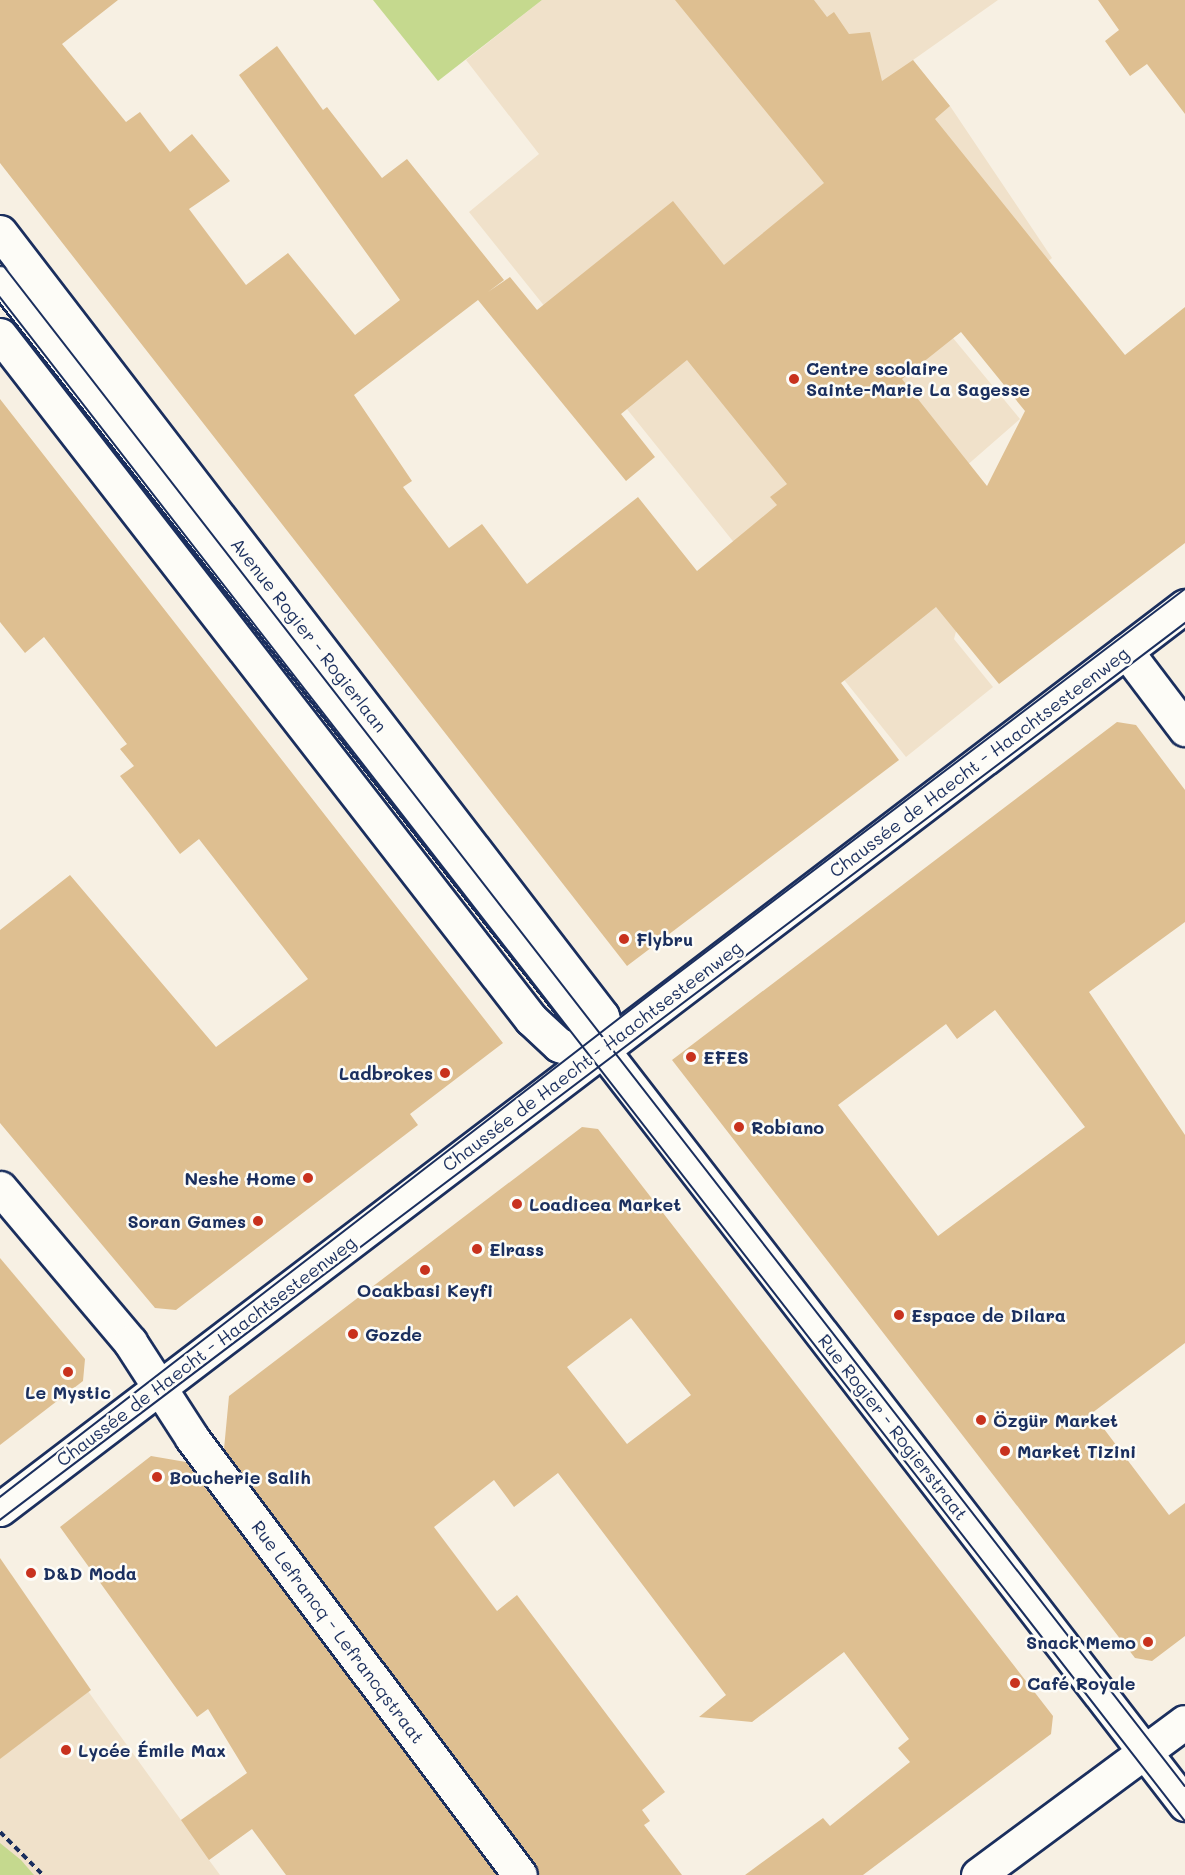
<!DOCTYPE html>
<html>
<head>
<meta charset="utf-8">
<style>
	body { margin:0 }
	#map { position:relative; width:1185px; height:1875px; overflow:hidden; background:#f7f0e3; font-family:Mali,sans-serif }
	div>[style] { position:absolute }
	.built>* { inset:0; background:#f0e1ca }
	.green>* { inset:0; background:#c5d98e }
	.building>* { inset:0; background:#debf91 }
	.path>* { height:4px; margin-top:-2px; transform-origin:0; background:repeating-linear-gradient(90deg,#1b2f5e 0 6px,transparent 0 10.5px) }
	.roads { filter:drop-shadow(2px 0 #1b2f5e) drop-shadow(-2px 0 #1b2f5e) drop-shadow(0 2px #1b2f5e) drop-shadow(0 -2px #1b2f5e) }
	.service>* { height:27px; margin:-13.5px; padding:0 13.5px; transform-origin:13.5px; border-radius:13.5px; background:#fdfcf7 }
	.minor>* { height:33px; margin:-16.5px; padding:0 16.5px; transform-origin:16.5px; border-radius:16.5px; background:#fdfcf7 }
	.tertiary>* { height:33px; margin:-16.5px; padding:0 16.5px; transform-origin:16.5px; border-radius:16.5px; background:#fdfcf7 }
	.tram>* { height:1.5px; margin:-0.75px; padding:0 0.75px; transform-origin:0.75px; border-radius:0.75px; background:#1b2f5e }
	.dots>* { width:16px; height:16px; translate:-50% -50%; box-sizing:border-box; border:3px solid #fdfcf7; border-radius:50% }
	span { translate:-50% -50%; white-space:nowrap; text-align:center; line-height:1.15; -webkit-text-stroke:5px #fdfcf7; paint-order:stroke }
	.poi-label { font-size:18px; color:#1b2f5e; font-weight:700 }
	.left { translate:0 -50%; text-align:left }
	.right { translate:-100% -50%; text-align:right }
	.street-label { font-size:18px; color:#1b2f5e }
</style>
</head>
<body>
<div id="map">
	<div class="built">
		<div style="clip-path:polygon(542px 0,998px 0,913px 60px,950px 106px,1052px 258px,953px 338px,1020px 419px,886px 536px,957px 628px,954px 639px,993px 687px,906px 757px,469px 212px,539px 154px,466px 60px)"></div>
		<div style="clip-path:polygon(0 1629px,59px 1651px,181px 1820px,214px 1796px,242px 1836px,209px 1860px,220px 1875px,0 1875px)"></div>
	</div>
	<div class="green">
		<div style="clip-path:polygon(373px 0,542px 0,438px 81px)"></div>
		<div style="clip-path:polygon(0 1843px,21px 1860px,34px 1875px,0 1875px)"></div>
	</div>
	<div class="building">
		<div style="clip-path:polygon(evenodd,0 0,118px 0,62px 44px,126px 122px,140px 112px,170px 152px,192px 134px,230px 181px,189px 209px,246px 285px,288px 253px,355px 335px,400px 300px,239px 75px,277px 46px,323px 110px,327px 107px,382px 178px,407px 159px,504px 280px,488px 292px,510px 277px,537px 310px,673px 201px,724px 265px,824px 183px,675px 0,814px 0,827px 17px,834px 12px,849px 34px,870px 32px,882px 81px,913px 60px,950px 106px,935px 119px,1125px 355px,1185px 307px,1185px 543px,999px 684px,936px 607px,841px 683px,899px 760px,627px 966px,0 163px,0 0,478px 300px,626px 481px,655px 457px,621px 414px,687px 360px,787px 484px,770px 497px,777px 505px,697px 571px,638px 497px,527px 584px,482px 524px,449px 548px,403px 487px,412px 481px,354px 395px,478px 300px,0 0,961px 332px,1025px 411px,987px 486px,902px 379px,961px 332px)"></div>
		<div style="clip-path:polygon(1098px 0,1185px 0,1185px 114px,1147px 64px,1130px 76px,1105px 41px,1119px 30px)"></div>
		<div style="clip-path:polygon(0 399px,503px 1043px,410px 1114px,418px 1125px,176px 1310px,155px 1308px,0 1123px,0 930px,70px 875px,216px 1047px,308px 979px,199px 839px,180px 854px,149px 813px,120px 776px,134px 766px,120px 749px,127px 744px,44px 637px,25px 653px,0 622px)"></div>
		<div style="clip-path:polygon(evenodd,1117px 722px,1136px 725px,1185px 790px,1185px 922px,1089px 992px,1185px 1135px,1185px 1343px,1092px 1413px,1169px 1515px,1185px 1503px,1185px 1636px,1152px 1661px,1135px 1658px,672px 1060px,1117px 722px,995px 1010px,1085px 1127px,938px 1236px,838px 1105px,946px 1024px,957px 1039px,995px 1010px)"></div>
		<div style="clip-path:polygon(evenodd,582px 1127px,598px 1129px,1053px 1716px,1051px 1734px,863px 1875px,745px 1875px,823px 1818px,830px 1826px,910px 1762px,898px 1748px,909px 1739px,844px 1652px,752px 1722px,699px 1717px,726px 1695px,558px 1473px,514px 1507px,494px 1480px,434px 1527px,497px 1611px,517px 1595px,665px 1792px,642px 1810px,650px 1821px,644px 1825px,682px 1875px,538px 1875px,535px 1864px,224px 1449px,229px 1396px,582px 1127px,631px 1318px,691px 1395px,627px 1444px,567px 1367px,631px 1318px)"></div>
		<div style="clip-path:polygon(0 1258px,85px 1359px,83px 1381px,0 1445px)"></div>
		<div style="clip-path:polygon(151px 1456px,186px 1462px,497px 1875px,286px 1875px,252px 1829px,209px 1860px,181px 1820px,247px 1773px,208px 1709px,197px 1717px,60px 1527px)"></div>
		<div style="clip-path:polygon(0 1558px,91px 1690px,0 1759px)"></div>
	</div>
	<div class="path">
		<div style="left:0;top:1832px;width:61px;rotate:45deg"></div>
	</div>
	<div class="roads">
		<div class="service">
			<div style="left:0;top:280px;width:977px;rotate:51.94deg"></div>
		</div>
		<div class="minor">
			<div style="left:1126px;top:651px;width:98px;rotate:52.9deg"></div>
			<div style="left:602px;top:1049px;width:954px;rotate:52.33deg"></div>
			<div style="left:0;top:1188px;width:202px;rotate:49.8deg"></div>
			<div style="left:130px;top:1342px;width:114px;rotate:57.1deg"></div>
			<div style="left:192px;top:1438px;width:546px;rotate:53.11deg"></div>
			<div style="left:978px;top:1875px;width:257px;rotate:-36.5deg"></div>
		</div>
		<div class="tertiary">
			<div style="left:0;top:232px;width:988px;rotate:52.48deg"></div>
			<div style="left:602px;top:1016px;width:27px;rotate:73deg"></div>
			<div style="left:0;top:335px;width:866px;rotate:52.18deg"></div>
			<div style="left:531px;top:1019px;width:38px;rotate:43deg"></div>
			<div style="left:559px;top:1045px;width:36px;rotate:18deg"></div>
			<div style="left:0;top:1509px;width:1490px;rotate:-37.31deg"></div>
		</div>
	</div>
	<div class="tram">
		<div style="left:0;top:261px;width:1931px;rotate:52.15deg"></div>
		<div style="left:0;top:297px;width:1930px;rotate:52.13deg"></div>
		<div style="left:0;top:1497px;width:829px;rotate:-37.7deg"></div>
		<div style="left:656px;top:990px;width:664px;rotate:-37.16deg"></div>
		<div style="left:0;top:1520px;width:1486px;rotate:-37.12deg"></div>
	</div>
	<div class="dots">
		<div style="left:794px;top:379px;background:#c8321e"></div>
		<div style="left:624px;top:939px;background:#c8321e"></div>
		<div style="left:691px;top:1057px;background:#c8321e"></div>
		<div style="left:445px;top:1073px;background:#c8321e"></div>
		<div style="left:739px;top:1127px;background:#c8321e"></div>
		<div style="left:308px;top:1178px;background:#c8321e"></div>
		<div style="left:517px;top:1204px;background:#c8321e"></div>
		<div style="left:258px;top:1221px;background:#c8321e"></div>
		<div style="left:477px;top:1249px;background:#c8321e"></div>
		<div style="left:425px;top:1270px;background:#c8321e"></div>
		<div style="left:899px;top:1315px;background:#c8321e"></div>
		<div style="left:353px;top:1334px;background:#c8321e"></div>
		<div style="left:68px;top:1372px;background:#c8321e"></div>
		<div style="left:981px;top:1420px;background:#c8321e"></div>
		<div style="left:1005px;top:1451px;background:#c8321e"></div>
		<div style="left:157px;top:1477px;background:#c8321e"></div>
		<div style="left:31px;top:1573px;background:#c8321e"></div>
		<div style="left:1148px;top:1642px;background:#c8321e"></div>
		<div style="left:1015px;top:1683px;background:#c8321e"></div>
		<div style="left:66px;top:1750px;background:#c8321e"></div>
	</div>
	<div class="poi-label">
		<span class="left" style="left:806px;top:379px">Centre scolaire<br>Sainte-Marie La Sagesse</span>
		<span class="left" style="left:636px;top:939px">Flybru</span>
		<span class="left" style="left:703px;top:1057px">EFES</span>
		<span class="right" style="left:433px;top:1073px">Ladbrokes</span>
		<span class="left" style="left:751px;top:1127px">Robiano</span>
		<span class="right" style="left:296px;top:1178px">Neshe Home</span>
		<span class="left" style="left:529px;top:1204px">Loadicea Market</span>
		<span class="right" style="left:246px;top:1221px">Soran Games</span>
		<span class="left" style="left:489px;top:1249px">Elrass</span>
		<span style="left:425px;top:1290px">Ocakbasi Keyfi</span>
		<span class="left" style="left:911px;top:1315px">Espace de Dilara</span>
		<span class="left" style="left:365px;top:1334px">Gozde</span>
		<span style="left:68px;top:1392px">Le Mystic</span>
		<span class="left" style="left:993px;top:1420px">Özgür Market</span>
		<span class="left" style="left:1017px;top:1451px">Market Tizini</span>
		<span class="left" style="left:169px;top:1477px">Boucherie Salih</span>
		<span class="left" style="left:43px;top:1573px">D&amp;D Moda</span>
		<span class="right" style="left:1136px;top:1642px">Snack Memo</span>
		<span class="left" style="left:1027px;top:1683px">Café Royale</span>
		<span class="left" style="left:78px;top:1750px">Lycée Émile Max</span>
	</div>
	<div class="street-label">
		<span style="left:309px;top:635px;rotate:52deg">Avenue Rogier - Rogierlaan</span>
		<span style="left:979px;top:762px;rotate:-37deg">Chaussée de Haecht - Haachtsesteenweg</span>
		<span style="left:592px;top:1056px;rotate:-37deg">Chaussée de Haecht - Haachtsesteenweg</span>
		<span style="left:206px;top:1351px;rotate:-37deg">Chaussée de Haecht - Haachtsesteenweg</span>
		<span style="left:893px;top:1427px;rotate:52deg">Rue Rogier - Rogierstraat</span>
		<span style="left:338px;top:1632px;rotate:53deg">Rue Lefrancq - Lefrancqstraat</span>
	</div>
</div>
</body>
</html>
